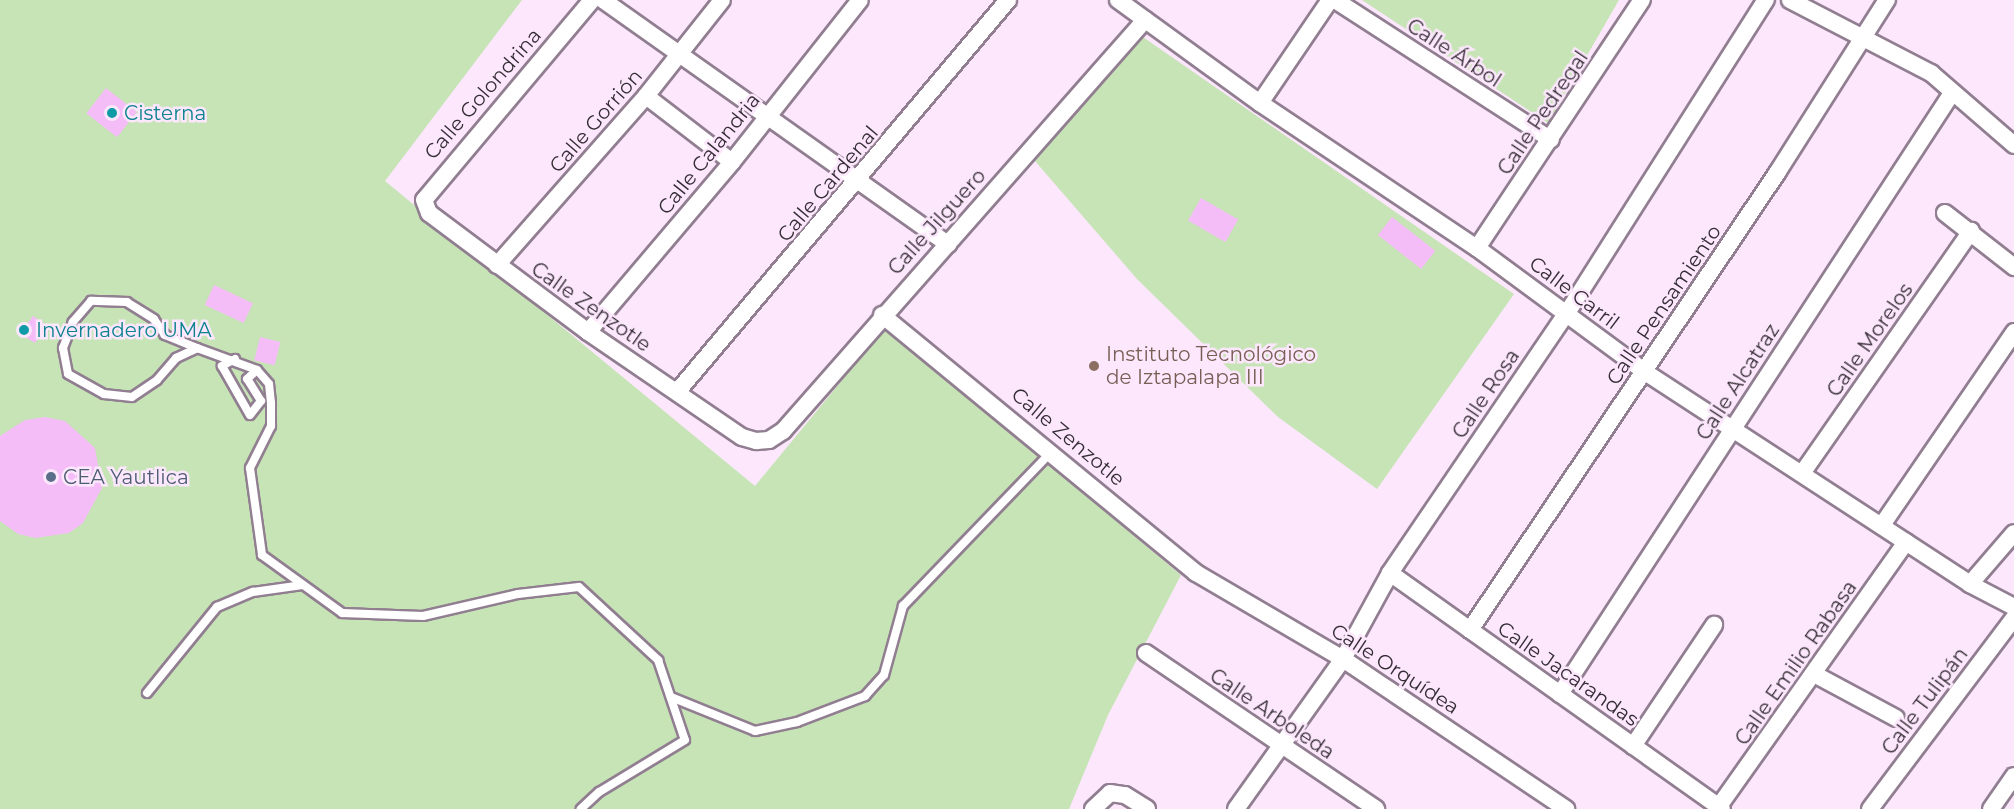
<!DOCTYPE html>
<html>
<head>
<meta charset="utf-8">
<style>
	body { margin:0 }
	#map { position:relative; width:2014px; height:809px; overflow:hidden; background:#fce7fc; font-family:Montserrat,sans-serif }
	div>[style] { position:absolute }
	.green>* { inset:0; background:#c6e4b5 }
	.building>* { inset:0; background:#f5bdf7; transform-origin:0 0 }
	.roads { filter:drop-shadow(2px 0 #917e91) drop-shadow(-2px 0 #917e91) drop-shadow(0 2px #917e91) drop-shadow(0 -2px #917e91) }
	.service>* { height:8px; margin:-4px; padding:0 4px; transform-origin:4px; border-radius:4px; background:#fff }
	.minor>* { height:16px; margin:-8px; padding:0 8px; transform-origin:8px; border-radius:8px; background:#fff }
	.dots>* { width:16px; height:16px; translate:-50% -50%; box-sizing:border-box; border:3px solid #fce7fc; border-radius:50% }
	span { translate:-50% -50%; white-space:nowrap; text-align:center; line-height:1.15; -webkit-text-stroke:5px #fce7fc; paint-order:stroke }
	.street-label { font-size:20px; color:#352d35 }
	.culture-label { font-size:20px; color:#0d838f }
	.left { translate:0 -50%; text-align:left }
	.education-label { font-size:20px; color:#785e54 }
	.service-label { font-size:20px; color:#4e5e75 }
</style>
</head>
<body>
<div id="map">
	<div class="green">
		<div style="clip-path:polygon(0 0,522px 0,385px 181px,755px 486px,885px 328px,1181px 575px,1108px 715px,1069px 809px,0 809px)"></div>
		<div style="clip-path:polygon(1362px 0,1619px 0,1548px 123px)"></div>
		<div style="clip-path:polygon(1140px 35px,1514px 294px,1377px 489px,1278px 417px,1137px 279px,1035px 161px)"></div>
	</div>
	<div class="building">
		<div style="left:106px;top:88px;width:39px;height:32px;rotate:38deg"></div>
		<div style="left:1201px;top:198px;width:43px;height:26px;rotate:30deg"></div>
		<div style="left:1392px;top:217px;width:55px;height:23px;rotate:38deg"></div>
		<div style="left:214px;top:285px;width:43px;height:22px;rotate:25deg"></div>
		<div style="clip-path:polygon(33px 316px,46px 325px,35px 343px,20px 334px)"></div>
		<div style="left:260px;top:337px;width:21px;height:24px;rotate:14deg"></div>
		<div style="clip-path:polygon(45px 417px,65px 421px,95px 448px,102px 488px,83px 523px,69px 533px,35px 538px,18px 534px,0 521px,0 436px,25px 420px)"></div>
	</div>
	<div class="roads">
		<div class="service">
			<div style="left:197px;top:348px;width:35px;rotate:-158deg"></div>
			<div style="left:165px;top:335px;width:19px;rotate:-125deg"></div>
			<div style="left:154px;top:319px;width:32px;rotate:-148deg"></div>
			<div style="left:127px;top:302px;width:36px;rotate:-178deg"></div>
			<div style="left:91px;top:301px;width:28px;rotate:131deg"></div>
			<div style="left:73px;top:322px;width:28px;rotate:111deg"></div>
			<div style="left:63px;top:348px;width:26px;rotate:79deg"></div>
			<div style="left:68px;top:374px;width:41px;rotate:29.1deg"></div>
			<div style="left:104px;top:394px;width:28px;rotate:6deg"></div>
			<div style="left:132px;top:397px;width:30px;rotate:-34deg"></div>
			<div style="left:157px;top:380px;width:29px;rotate:-49deg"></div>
			<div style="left:176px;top:358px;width:23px;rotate:-25deg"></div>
			<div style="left:197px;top:348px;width:64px;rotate:20.1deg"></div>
			<div style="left:257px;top:370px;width:18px;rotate:49deg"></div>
			<div style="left:269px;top:384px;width:19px;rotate:84deg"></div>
			<div style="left:271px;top:403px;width:23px;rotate:90deg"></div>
			<div style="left:271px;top:426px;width:47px;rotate:116.6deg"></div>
			<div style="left:250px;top:468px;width:88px;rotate:82.1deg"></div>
			<div style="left:262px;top:555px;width:99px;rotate:35.9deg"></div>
			<div style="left:342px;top:613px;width:81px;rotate:2.1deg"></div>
			<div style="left:423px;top:616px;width:98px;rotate:-13deg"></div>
			<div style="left:518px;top:594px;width:61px;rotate:-6.5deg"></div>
			<div style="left:579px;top:587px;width:108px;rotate:42.7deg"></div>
			<div style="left:658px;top:660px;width:84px;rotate:71.4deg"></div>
			<div style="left:685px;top:740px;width:100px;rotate:148.8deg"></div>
			<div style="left:599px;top:792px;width:25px;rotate:137deg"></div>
			<div style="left:235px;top:359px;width:15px;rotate:152deg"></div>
			<div style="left:222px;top:366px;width:56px;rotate:60.3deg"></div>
			<div style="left:250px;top:415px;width:18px;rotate:-52deg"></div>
			<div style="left:261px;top:401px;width:26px;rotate:-122deg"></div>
			<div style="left:247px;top:379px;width:13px;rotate:-42deg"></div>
			<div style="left:147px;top:693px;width:111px;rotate:-50.9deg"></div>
			<div style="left:217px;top:607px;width:39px;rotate:-23deg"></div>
			<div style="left:253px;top:592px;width:50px;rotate:-8deg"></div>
			<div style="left:671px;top:697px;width:91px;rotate:22deg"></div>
			<div style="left:755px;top:731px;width:43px;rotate:-12.1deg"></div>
			<div style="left:797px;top:722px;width:73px;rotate:-20.9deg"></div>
			<div style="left:865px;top:696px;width:28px;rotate:-48deg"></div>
			<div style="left:884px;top:675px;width:72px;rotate:-74.6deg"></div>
			<div style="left:903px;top:606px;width:215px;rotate:-46.1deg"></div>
		</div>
		<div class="minor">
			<div style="left:592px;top:0;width:261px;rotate:130deg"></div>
			<div style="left:424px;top:200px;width:14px;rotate:69deg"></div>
			<div style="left:429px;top:213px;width:199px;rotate:36.8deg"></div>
			<div style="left:588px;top:332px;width:186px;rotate:34.3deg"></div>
			<div style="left:742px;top:437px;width:15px;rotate:16deg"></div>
			<div style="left:756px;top:441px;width:13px;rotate:-4deg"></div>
			<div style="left:769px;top:440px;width:17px;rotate:-33deg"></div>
			<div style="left:783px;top:431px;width:548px;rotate:-48.63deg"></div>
			<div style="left:603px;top:0;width:423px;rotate:35.3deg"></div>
			<div style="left:1118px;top:0;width:175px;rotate:36deg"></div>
			<div style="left:1260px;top:103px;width:261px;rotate:33.8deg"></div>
			<div style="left:1477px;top:248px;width:209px;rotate:36.4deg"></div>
			<div style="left:1645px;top:372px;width:388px;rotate:33.1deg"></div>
			<div style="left:1970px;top:584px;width:50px;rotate:27.6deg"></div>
			<div style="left:1335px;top:0;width:257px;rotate:32.9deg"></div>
			<div style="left:1790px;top:0;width:159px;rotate:27.4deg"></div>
			<div style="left:1931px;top:73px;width:110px;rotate:40.9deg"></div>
			<div style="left:646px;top:96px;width:108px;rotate:37.5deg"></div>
			<div style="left:1260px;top:103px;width:125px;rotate:-55.8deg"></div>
			<div style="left:1945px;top:213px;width:88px;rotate:38deg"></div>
			<div style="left:1477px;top:248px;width:298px;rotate:-56.4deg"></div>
			<div style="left:497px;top:265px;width:225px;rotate:-48.6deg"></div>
			<div style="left:646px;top:96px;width:122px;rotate:-51.6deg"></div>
			<div style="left:882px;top:315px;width:406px;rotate:39.4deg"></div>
			<div style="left:1196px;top:573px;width:170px;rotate:30.3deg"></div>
			<div style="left:1343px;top:659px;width:269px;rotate:33.9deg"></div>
			<div style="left:588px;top:332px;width:223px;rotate:-49.7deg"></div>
			<div style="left:732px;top:162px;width:206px;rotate:-51.7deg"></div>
			<div style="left:677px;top:392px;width:513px;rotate:-49.82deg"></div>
			<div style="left:1803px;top:472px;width:294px;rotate:-55.1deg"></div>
			<div style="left:1882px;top:525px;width:234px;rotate:-55.6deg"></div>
			<div style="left:1390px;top:573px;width:407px;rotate:35.4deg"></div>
			<div style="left:1970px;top:584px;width:67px;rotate:-49.2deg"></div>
			<div style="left:1470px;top:630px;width:551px;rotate:-56.11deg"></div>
			<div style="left:1777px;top:173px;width:205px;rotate:-57.6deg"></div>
			<div style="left:1146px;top:653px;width:278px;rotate:34.1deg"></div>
			<div style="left:1814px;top:674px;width:93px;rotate:28.2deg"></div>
			<div style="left:1560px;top:694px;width:718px;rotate:-56.89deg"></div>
			<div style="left:1633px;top:746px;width:146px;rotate:-56.2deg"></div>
			<div style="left:1093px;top:809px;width:23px;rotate:-43deg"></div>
			<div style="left:1110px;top:793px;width:15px;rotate:8deg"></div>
			<div style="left:1125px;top:795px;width:26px;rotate:32deg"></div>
			<div style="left:1236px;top:809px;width:184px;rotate:-54.5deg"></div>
			<div style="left:1343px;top:659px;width:98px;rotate:-61.3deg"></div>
			<div style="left:1390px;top:573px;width:315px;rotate:-55.8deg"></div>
			<div style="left:1567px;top:313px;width:371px;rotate:-57.6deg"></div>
			<div style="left:1717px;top:809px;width:327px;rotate:-54.7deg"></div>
			<div style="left:1870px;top:809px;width:239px;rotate:-53deg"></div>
			<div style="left:1991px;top:809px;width:40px;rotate:-55.1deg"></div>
		</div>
	</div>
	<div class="dots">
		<div style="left:112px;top:113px;background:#0f9aa8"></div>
		<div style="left:24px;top:330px;background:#0f9aa8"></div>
		<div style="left:1094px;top:366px;background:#8d6e63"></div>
		<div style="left:51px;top:477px;background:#5c6f8a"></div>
	</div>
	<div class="street-label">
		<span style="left:1454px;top:53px;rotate:33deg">Calle Árbol</span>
		<span style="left:483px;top:94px;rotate:-49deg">Calle Golondrina</span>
		<span style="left:1543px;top:113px;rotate:-56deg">Calle Pedregal</span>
		<span style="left:596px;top:121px;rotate:-49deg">Calle Gorrión</span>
		<span style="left:709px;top:154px;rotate:-51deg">Calle Calandria</span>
		<span style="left:828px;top:184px;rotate:-50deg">Calle Cardenal</span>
		<span style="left:937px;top:222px;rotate:-48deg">Calle Jilguero</span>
		<span style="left:1574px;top:293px;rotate:37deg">Calle Carril</span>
		<span style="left:1664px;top:305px;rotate:-56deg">Calle Pensamiento</span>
		<span style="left:591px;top:307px;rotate:35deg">Calle Zenzotle</span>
		<span style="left:1870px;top:340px;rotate:-55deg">Calle Morelos</span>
		<span style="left:1738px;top:382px;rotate:-57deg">Calle Alcatraz</span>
		<span style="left:1486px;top:394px;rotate:-56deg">Calle Rosa</span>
		<span style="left:1068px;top:437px;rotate:40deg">Calle Zenzotle</span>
		<span style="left:1796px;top:663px;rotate:-55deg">Calle Emilio Rabasa</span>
		<span style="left:1395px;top:669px;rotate:33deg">Calle Orquídea</span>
		<span style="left:1568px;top:674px;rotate:35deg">Calle Jacarandas</span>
		<span style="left:1925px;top:701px;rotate:-53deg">Calle Tulipán</span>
		<span style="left:1272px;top:714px;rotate:34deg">Calle Arboleda</span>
	</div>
	<div class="culture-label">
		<span class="left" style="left:124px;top:113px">Cisterna</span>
		<span class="left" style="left:36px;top:330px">Invernadero UMA</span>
	</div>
	<div class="education-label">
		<span class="left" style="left:1106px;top:366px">Instituto Tecnológico<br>de Iztapalapa III</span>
	</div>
	<div class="service-label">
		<span class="left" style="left:63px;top:477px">CEA Yautlica</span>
	</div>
</div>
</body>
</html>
